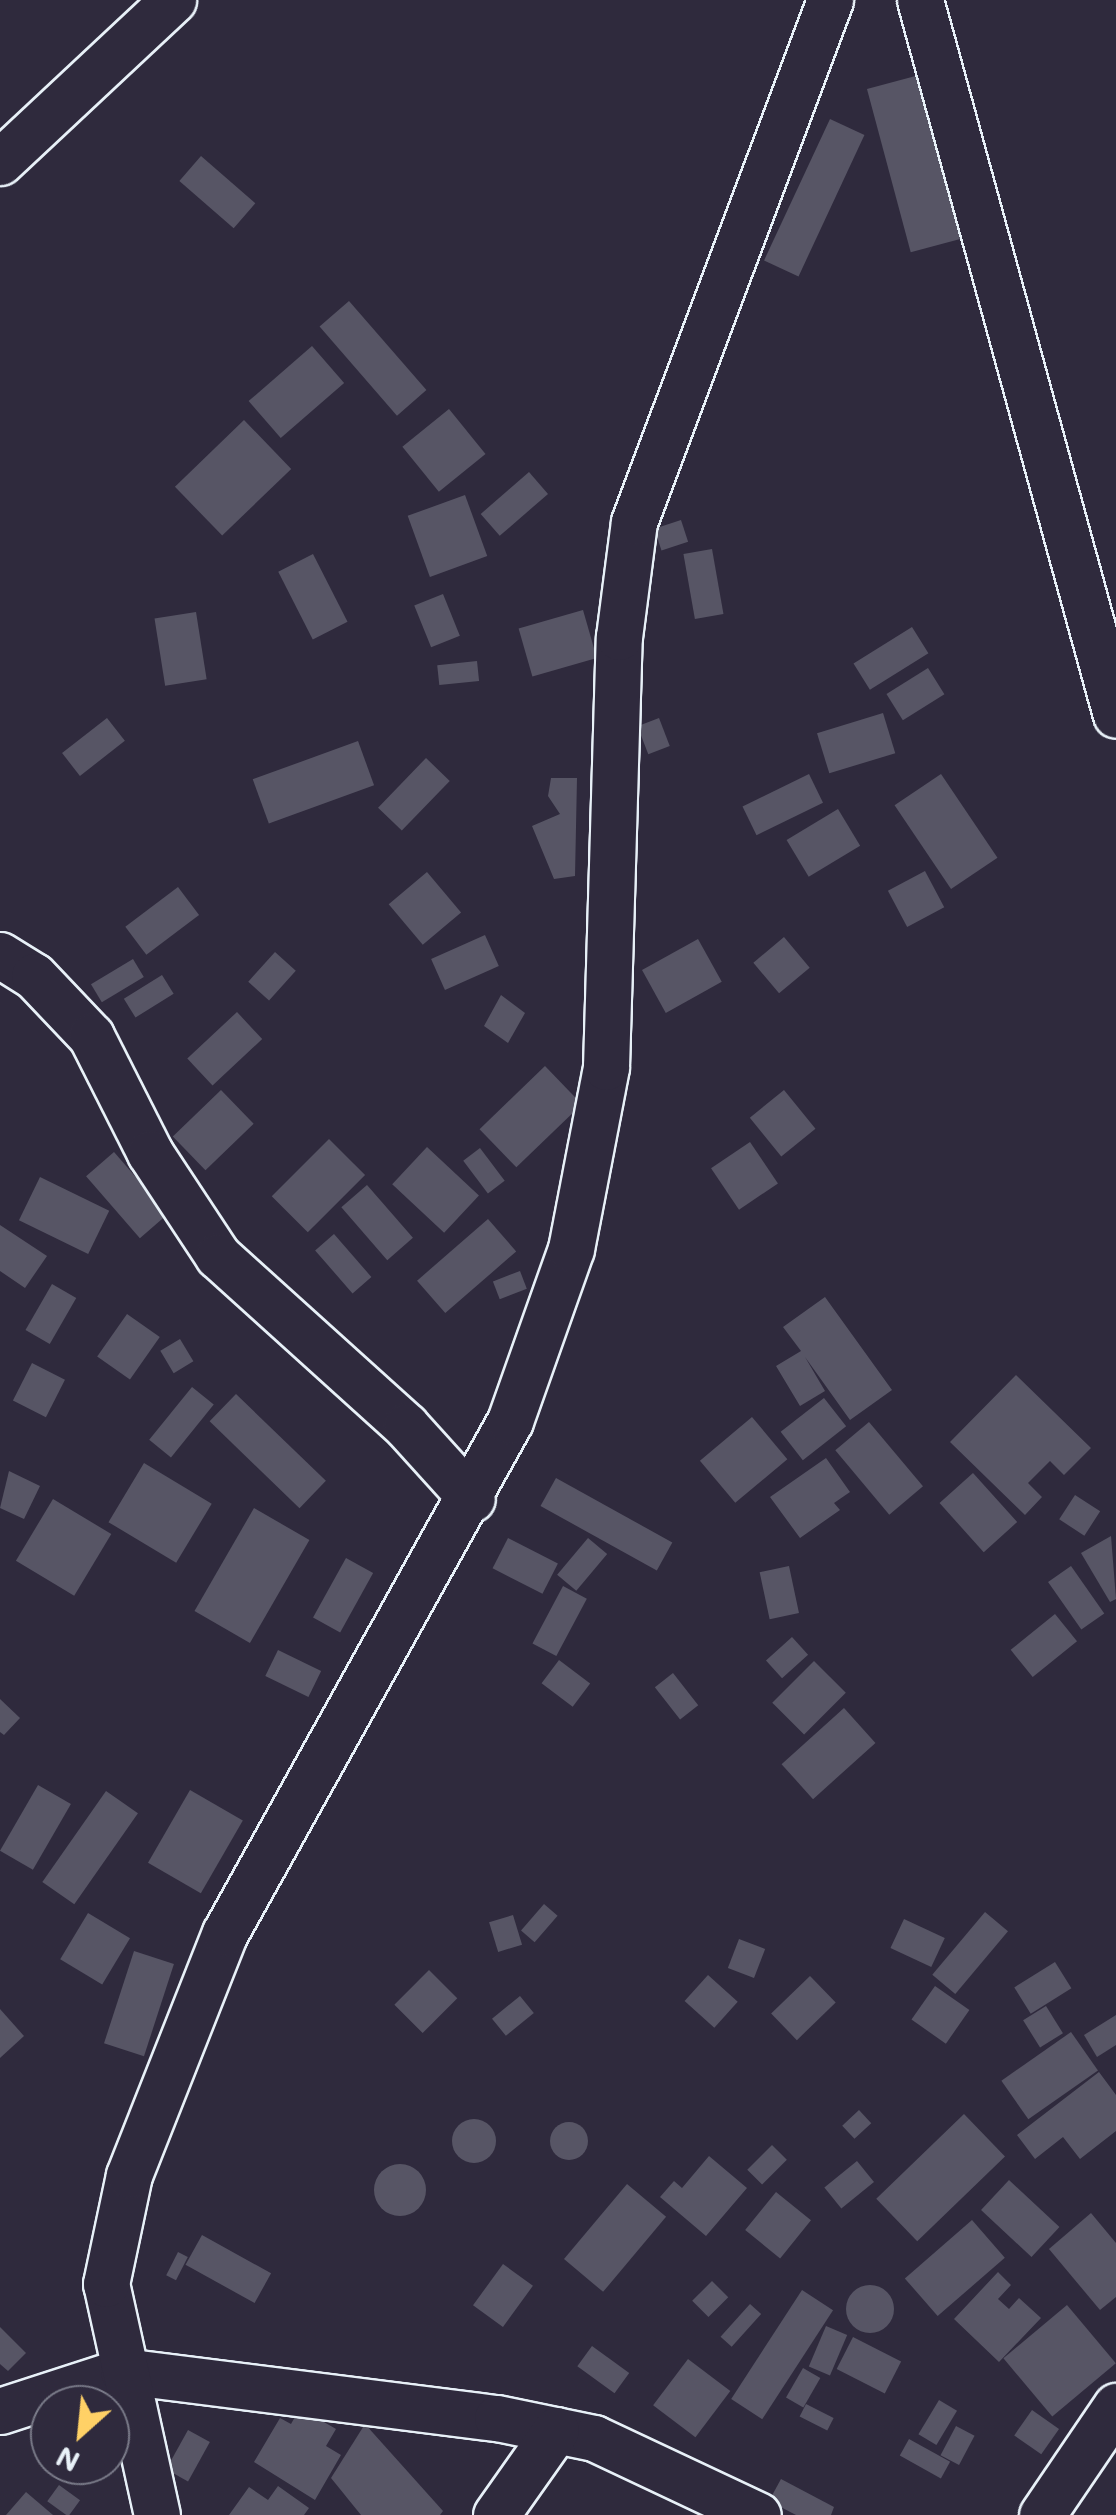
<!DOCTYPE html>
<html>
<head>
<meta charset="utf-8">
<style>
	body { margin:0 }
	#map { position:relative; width:1116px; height:2515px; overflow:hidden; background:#2f2a3d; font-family:Mali,sans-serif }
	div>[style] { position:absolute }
	.building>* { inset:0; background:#575565; transform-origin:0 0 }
	.round { border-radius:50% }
	.roads { filter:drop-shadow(2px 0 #e8f1f8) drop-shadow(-2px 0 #e8f1f8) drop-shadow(0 2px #e8f1f8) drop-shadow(0 -2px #e8f1f8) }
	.minor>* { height:45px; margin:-22.5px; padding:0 22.5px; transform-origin:22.5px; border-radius:22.5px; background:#2f2a3d }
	span { translate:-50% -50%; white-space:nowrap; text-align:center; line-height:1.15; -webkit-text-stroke:8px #2f2a3d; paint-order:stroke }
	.north { position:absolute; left:30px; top:2385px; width:100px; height:100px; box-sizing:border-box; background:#2f2a3d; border:2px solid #797a88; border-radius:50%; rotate:207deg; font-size:28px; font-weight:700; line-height:40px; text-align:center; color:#e8f1f8 }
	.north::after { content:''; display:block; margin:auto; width:35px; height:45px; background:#ffd166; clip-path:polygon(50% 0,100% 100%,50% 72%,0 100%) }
</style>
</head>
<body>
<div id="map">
	<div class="building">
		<div style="left:923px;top:74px;width:169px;height:58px;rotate:75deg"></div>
		<div style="left:830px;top:119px;width:38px;height:156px;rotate:25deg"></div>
		<div style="left:201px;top:156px;width:72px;height:33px;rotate:41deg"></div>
		<div style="left:349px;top:301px;width:118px;height:39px;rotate:49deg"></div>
		<div style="left:312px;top:346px;width:49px;height:84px;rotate:49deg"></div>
		<div style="left:449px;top:409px;width:58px;height:60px;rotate:51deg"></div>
		<div style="left:244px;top:420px;width:68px;height:96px;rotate:46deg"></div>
		<div style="left:529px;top:472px;width:29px;height:64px;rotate:49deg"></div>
		<div style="left:465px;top:495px;width:65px;height:61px;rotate:70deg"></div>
		<div style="left:681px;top:520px;width:23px;height:28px;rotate:72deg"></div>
		<div style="left:712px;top:549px;width:66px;height:29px;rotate:80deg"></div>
		<div style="left:313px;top:554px;width:76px;height:39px;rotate:63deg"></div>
		<div style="left:443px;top:594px;width:45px;height:31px;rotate:68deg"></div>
		<div style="left:583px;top:610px;width:50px;height:67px;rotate:74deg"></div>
		<div style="left:196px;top:612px;width:68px;height:42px;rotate:81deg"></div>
		<div style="left:912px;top:627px;width:31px;height:69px;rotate:58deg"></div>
		<div style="left:477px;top:661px;width:20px;height:40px;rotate:84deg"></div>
		<div style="left:928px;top:668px;width:31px;height:49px;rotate:58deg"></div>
		<div style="left:883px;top:713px;width:42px;height:69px;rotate:73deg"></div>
		<div style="left:107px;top:718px;width:29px;height:57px;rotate:52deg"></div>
		<div style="left:659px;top:718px;width:30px;height:23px;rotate:69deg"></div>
		<div style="left:358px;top:741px;width:47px;height:112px;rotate:70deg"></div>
		<div style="left:426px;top:758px;width:33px;height:69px;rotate:44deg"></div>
		<div style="left:809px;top:774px;width:32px;height:74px;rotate:64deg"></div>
		<div style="left:941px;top:774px;width:101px;height:56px;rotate:56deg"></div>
		<div style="clip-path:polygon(551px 778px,577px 778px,575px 876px,554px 879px,532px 826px,560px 814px,548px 796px)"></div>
		<div style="left:838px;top:809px;width:43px;height:60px;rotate:59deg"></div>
		<div style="left:925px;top:871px;width:41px;height:42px;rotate:62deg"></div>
		<div style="left:427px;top:872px;width:53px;height:50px;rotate:50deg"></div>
		<div style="left:178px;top:887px;width:35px;height:66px;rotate:53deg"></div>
		<div style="left:485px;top:935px;width:34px;height:59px;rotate:66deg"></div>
		<div style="left:784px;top:937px;width:40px;height:40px;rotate:50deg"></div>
		<div style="left:698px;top:939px;width:49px;height:64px;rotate:61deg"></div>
		<div style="left:275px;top:952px;width:28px;height:40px;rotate:42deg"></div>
		<div style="left:133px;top:959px;width:21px;height:49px;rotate:59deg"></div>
		<div style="left:162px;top:975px;width:22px;height:45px;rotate:58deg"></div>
		<div style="clip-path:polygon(501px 995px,525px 1013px,508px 1043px,484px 1026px)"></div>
		<div style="left:237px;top:1012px;width:37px;height:68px;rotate:47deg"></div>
		<div style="left:545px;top:1066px;width:53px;height:91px;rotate:46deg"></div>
		<div style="left:221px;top:1090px;width:47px;height:67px;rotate:46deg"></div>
		<div style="left:784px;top:1090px;width:50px;height:44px;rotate:51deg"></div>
		<div style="left:329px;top:1139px;width:51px;height:81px;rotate:45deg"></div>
		<div style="left:750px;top:1142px;width:50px;height:47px;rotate:56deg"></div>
		<div style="left:427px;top:1147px;width:71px;height:51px;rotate:43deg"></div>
		<div style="left:480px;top:1148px;width:41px;height:21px;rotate:53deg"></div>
		<div style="left:114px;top:1152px;width:82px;height:37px;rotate:49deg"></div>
		<div style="left:40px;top:1177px;width:77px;height:48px;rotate:26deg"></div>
		<div style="left:367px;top:1185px;width:70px;height:34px;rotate:49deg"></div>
		<div style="left:488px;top:1219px;width:43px;height:94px;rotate:49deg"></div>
		<div style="clip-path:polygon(0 1225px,47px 1256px,25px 1288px,0 1271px)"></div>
		<div style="left:334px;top:1234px;width:57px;height:25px;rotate:49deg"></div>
		<div style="left:520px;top:1271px;width:19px;height:29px;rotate:69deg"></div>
		<div style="left:52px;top:1284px;width:28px;height:53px;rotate:30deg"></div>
		<div style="clip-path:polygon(825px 1297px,892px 1390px,850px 1420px,805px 1357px,825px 1391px,800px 1406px,776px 1366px,801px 1351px,783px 1327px)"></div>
		<div style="left:127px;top:1314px;width:40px;height:52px;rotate:35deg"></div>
		<div style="left:180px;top:1339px;width:26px;height:23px;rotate:59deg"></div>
		<div style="left:32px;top:1363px;width:37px;height:42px;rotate:27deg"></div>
		<div style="clip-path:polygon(1016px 1375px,1091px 1448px,1064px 1475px,1050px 1461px,1028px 1483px,1042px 1497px,1025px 1515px,950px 1442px)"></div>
		<div style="left:192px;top:1387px;width:28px;height:68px;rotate:39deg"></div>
		<div style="left:236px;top:1394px;width:125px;height:38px;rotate:44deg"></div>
		<div style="left:824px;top:1398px;width:36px;height:55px;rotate:52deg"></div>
		<div style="left:752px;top:1417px;width:55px;height:68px;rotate:50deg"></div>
		<div style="left:869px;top:1422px;width:84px;height:44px;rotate:50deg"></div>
		<div style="clip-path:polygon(826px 1458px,850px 1492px,834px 1503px,840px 1510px,800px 1538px,770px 1497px)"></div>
		<div style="left:144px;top:1463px;width:79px;height:69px;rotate:31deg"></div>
		<div style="clip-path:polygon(9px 1471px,40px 1486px,24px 1519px,0 1508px)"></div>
		<div style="left:973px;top:1473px;width:66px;height:45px;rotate:48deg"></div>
		<div style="left:556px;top:1478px;width:133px;height:32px;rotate:29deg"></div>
		<div style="left:1075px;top:1495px;width:30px;height:29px;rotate:33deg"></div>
		<div style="left:53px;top:1499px;width:68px;height:72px;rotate:31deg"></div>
		<div style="left:254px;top:1508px;width:64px;height:119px;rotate:30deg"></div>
		<div style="clip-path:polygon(1111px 1536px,1116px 1599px,1110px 1602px,1081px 1553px)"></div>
		<div style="left:508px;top:1538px;width:56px;height:34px;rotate:27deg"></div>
		<div style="left:588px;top:1538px;width:25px;height:48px;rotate:40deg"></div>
		<div style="left:346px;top:1558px;width:31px;height:68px;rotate:29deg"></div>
		<div style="left:789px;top:1566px;width:48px;height:30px;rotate:78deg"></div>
		<div style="left:1071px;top:1566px;width:58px;height:28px;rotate:55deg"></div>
		<div style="left:563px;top:1586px;width:27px;height:65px;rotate:28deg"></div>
		<div style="left:1055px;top:1614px;width:35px;height:57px;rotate:51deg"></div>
		<div style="left:792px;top:1637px;width:24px;height:35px;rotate:48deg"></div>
		<div style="left:278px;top:1650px;width:48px;height:29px;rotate:26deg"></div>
		<div style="left:559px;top:1660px;width:39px;height:29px;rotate:37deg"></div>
		<div style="left:814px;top:1661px;width:45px;height:59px;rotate:45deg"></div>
		<div style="left:673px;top:1673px;width:41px;height:23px;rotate:52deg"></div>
		<div style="clip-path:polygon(0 1699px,20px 1718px,4px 1735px,0 1732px)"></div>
		<div style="left:844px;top:1708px;width:47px;height:84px;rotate:48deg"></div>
		<div style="left:38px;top:1785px;width:38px;height:76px;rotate:30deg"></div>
		<div style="left:190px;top:1790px;width:61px;height:84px;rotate:30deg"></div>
		<div style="left:106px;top:1791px;width:39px;height:111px;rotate:35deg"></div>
		<div style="left:544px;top:1904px;width:18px;height:35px;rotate:41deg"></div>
		<div style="left:985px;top:1912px;width:30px;height:82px;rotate:40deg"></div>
		<div style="left:88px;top:1913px;width:49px;height:54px;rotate:31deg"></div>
		<div style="left:513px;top:1915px;width:31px;height:25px;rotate:73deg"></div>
		<div style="left:904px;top:1919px;width:45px;height:32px;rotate:25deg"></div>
		<div style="left:739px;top:1939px;width:28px;height:31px;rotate:21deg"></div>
		<div style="left:134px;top:1951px;width:42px;height:97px;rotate:18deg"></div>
		<div style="left:1055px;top:1962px;width:31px;height:48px;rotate:58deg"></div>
		<div style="left:429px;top:1970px;width:40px;height:49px;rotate:45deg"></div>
		<div style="left:708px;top:1975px;width:40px;height:35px;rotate:42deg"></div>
		<div style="left:810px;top:1976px;width:37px;height:54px;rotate:46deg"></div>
		<div style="left:935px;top:1986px;width:42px;height:41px;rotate:35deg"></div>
		<div style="left:520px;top:1996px;width:22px;height:36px;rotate:51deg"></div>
		<div style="left:1046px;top:2006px;width:32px;height:27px;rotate:58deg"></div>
		<div style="clip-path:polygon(0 2009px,24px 2036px,0 2058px)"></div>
		<div style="clip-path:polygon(1116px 2015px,1116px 2045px,1097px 2057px,1084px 2035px)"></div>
		<div style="left:1071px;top:2032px;width:47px;height:85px;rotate:55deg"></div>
		<div style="clip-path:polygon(1099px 2072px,1116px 2095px,1116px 2131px,1080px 2159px,1063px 2137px,1035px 2159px,1017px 2135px)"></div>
		<div style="left:859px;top:2110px;width:18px;height:23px;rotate:47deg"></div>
		<div style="left:964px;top:2114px;width:59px;height:122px;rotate:46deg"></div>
		<div class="round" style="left:452px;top:2119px;width:44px;height:44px"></div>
		<div class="round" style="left:550px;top:2122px;width:38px;height:38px"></div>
		<div style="left:772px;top:2145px;width:21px;height:35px;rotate:45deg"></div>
		<div style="clip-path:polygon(709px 2156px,747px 2188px,706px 2236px,660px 2197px,674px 2181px,682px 2188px)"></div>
		<div style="left:857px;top:2161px;width:27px;height:42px;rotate:51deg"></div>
		<div class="round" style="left:374px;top:2164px;width:52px;height:52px"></div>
		<div style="left:1009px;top:2180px;width:69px;height:41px;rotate:43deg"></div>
		<div style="left:627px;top:2184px;width:51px;height:98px;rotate:40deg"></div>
		<div style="left:776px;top:2192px;width:45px;height:49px;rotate:39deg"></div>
		<div style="clip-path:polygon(1091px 2213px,1116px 2243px,1116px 2297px,1100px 2310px,1049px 2249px)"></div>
		<div style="left:972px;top:2220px;width:50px;height:89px;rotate:49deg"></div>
		<div style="left:202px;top:2235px;width:79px;height:34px;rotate:29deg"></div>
		<div style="left:178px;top:2252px;width:11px;height:26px;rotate:27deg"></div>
		<div style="left:503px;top:2264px;width:37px;height:51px;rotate:36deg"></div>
		<div style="clip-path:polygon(998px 2272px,1011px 2285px,998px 2299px,1009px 2309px,1019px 2298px,1041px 2318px,999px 2362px,954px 2319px)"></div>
		<div style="left:712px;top:2281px;width:23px;height:28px;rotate:45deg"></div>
		<div class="round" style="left:846px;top:2285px;width:48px;height:48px"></div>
		<div style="left:802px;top:2290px;width:37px;height:130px;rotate:33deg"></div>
		<div style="left:750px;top:2304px;width:15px;height:44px;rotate:42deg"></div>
		<div style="left:1067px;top:2305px;width:76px;height:83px;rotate:50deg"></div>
		<div style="left:826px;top:2326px;width:23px;height:44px;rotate:23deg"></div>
		<div style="clip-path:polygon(0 2327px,26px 2353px,8px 2371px,0 2364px)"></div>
		<div style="left:853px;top:2337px;width:54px;height:36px;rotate:27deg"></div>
		<div style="left:592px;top:2346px;width:46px;height:25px;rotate:36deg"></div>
		<div style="left:688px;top:2359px;width:53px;height:58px;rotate:37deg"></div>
		<div style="left:803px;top:2368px;width:20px;height:34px;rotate:30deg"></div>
		<div style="left:939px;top:2400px;width:21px;height:40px;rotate:31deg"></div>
		<div style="left:806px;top:2404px;width:31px;height:14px;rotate:27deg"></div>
		<div style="clip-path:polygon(300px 2408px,336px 2429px,326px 2446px,341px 2455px,315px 2500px,254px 2462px,280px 2418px,291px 2424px)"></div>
		<div style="left:1032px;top:2410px;width:33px;height:31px;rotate:35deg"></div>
		<div style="clip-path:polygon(365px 2424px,443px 2511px,440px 2515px,361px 2515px,331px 2478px)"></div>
		<div style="left:956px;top:2426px;width:21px;height:33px;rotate:28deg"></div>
		<div style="left:188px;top:2430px;width:25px;height:45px;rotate:29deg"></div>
		<div style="left:909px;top:2439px;width:47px;height:19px;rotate:29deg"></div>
		<div style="clip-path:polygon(781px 2479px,834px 2507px,831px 2515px,796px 2515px,769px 2501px)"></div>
		<div style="left:59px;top:2485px;width:26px;height:20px;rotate:36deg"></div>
		<div style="clip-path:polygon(278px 2486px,309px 2508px,304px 2515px,229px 2515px,249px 2487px,268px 2500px)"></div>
		<div style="clip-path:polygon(26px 2492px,53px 2515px,6px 2515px)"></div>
	</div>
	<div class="roads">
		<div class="minor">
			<div style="left:920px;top:0;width:741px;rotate:74.67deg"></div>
			<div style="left:0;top:162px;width:237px;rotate:-43.1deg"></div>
			<div style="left:0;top:955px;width:40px;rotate:32deg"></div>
			<div style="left:34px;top:976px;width:83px;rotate:46.5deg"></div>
			<div style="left:91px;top:1036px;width:131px;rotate:63.2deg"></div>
			<div style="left:150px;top:1153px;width:123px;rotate:56.6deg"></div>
			<div style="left:218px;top:1256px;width:253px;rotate:42.1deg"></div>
			<div style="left:406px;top:1426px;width:98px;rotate:47.9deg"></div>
			<div style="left:0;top:2411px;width:129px;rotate:-18deg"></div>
			<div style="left:123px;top:2371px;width:377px;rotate:7.2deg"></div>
			<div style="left:497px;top:2418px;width:99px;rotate:11.7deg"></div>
			<div style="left:594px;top:2438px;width:181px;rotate:25.2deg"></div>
			<div style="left:157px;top:2515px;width:237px;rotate:-102.4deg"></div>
			<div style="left:106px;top:2284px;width:111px;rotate:-78.1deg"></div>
			<div style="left:129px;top:2175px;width:260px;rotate:-68.4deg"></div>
			<div style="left:225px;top:1933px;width:586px;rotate:-60.9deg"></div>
			<div style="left:510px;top:1421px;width:182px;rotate:-70.5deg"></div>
			<div style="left:571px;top:1249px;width:185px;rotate:-79.1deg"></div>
			<div style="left:606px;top:1067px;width:430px;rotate:-88.3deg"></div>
			<div style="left:619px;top:637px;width:116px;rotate:-82.6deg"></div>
			<div style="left:634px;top:522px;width:558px;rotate:-69.42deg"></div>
			<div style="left:496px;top:2515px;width:104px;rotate:-54.8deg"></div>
			<div style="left:1042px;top:2515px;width:132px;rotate:-55.8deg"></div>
		</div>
	</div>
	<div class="north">N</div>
</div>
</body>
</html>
